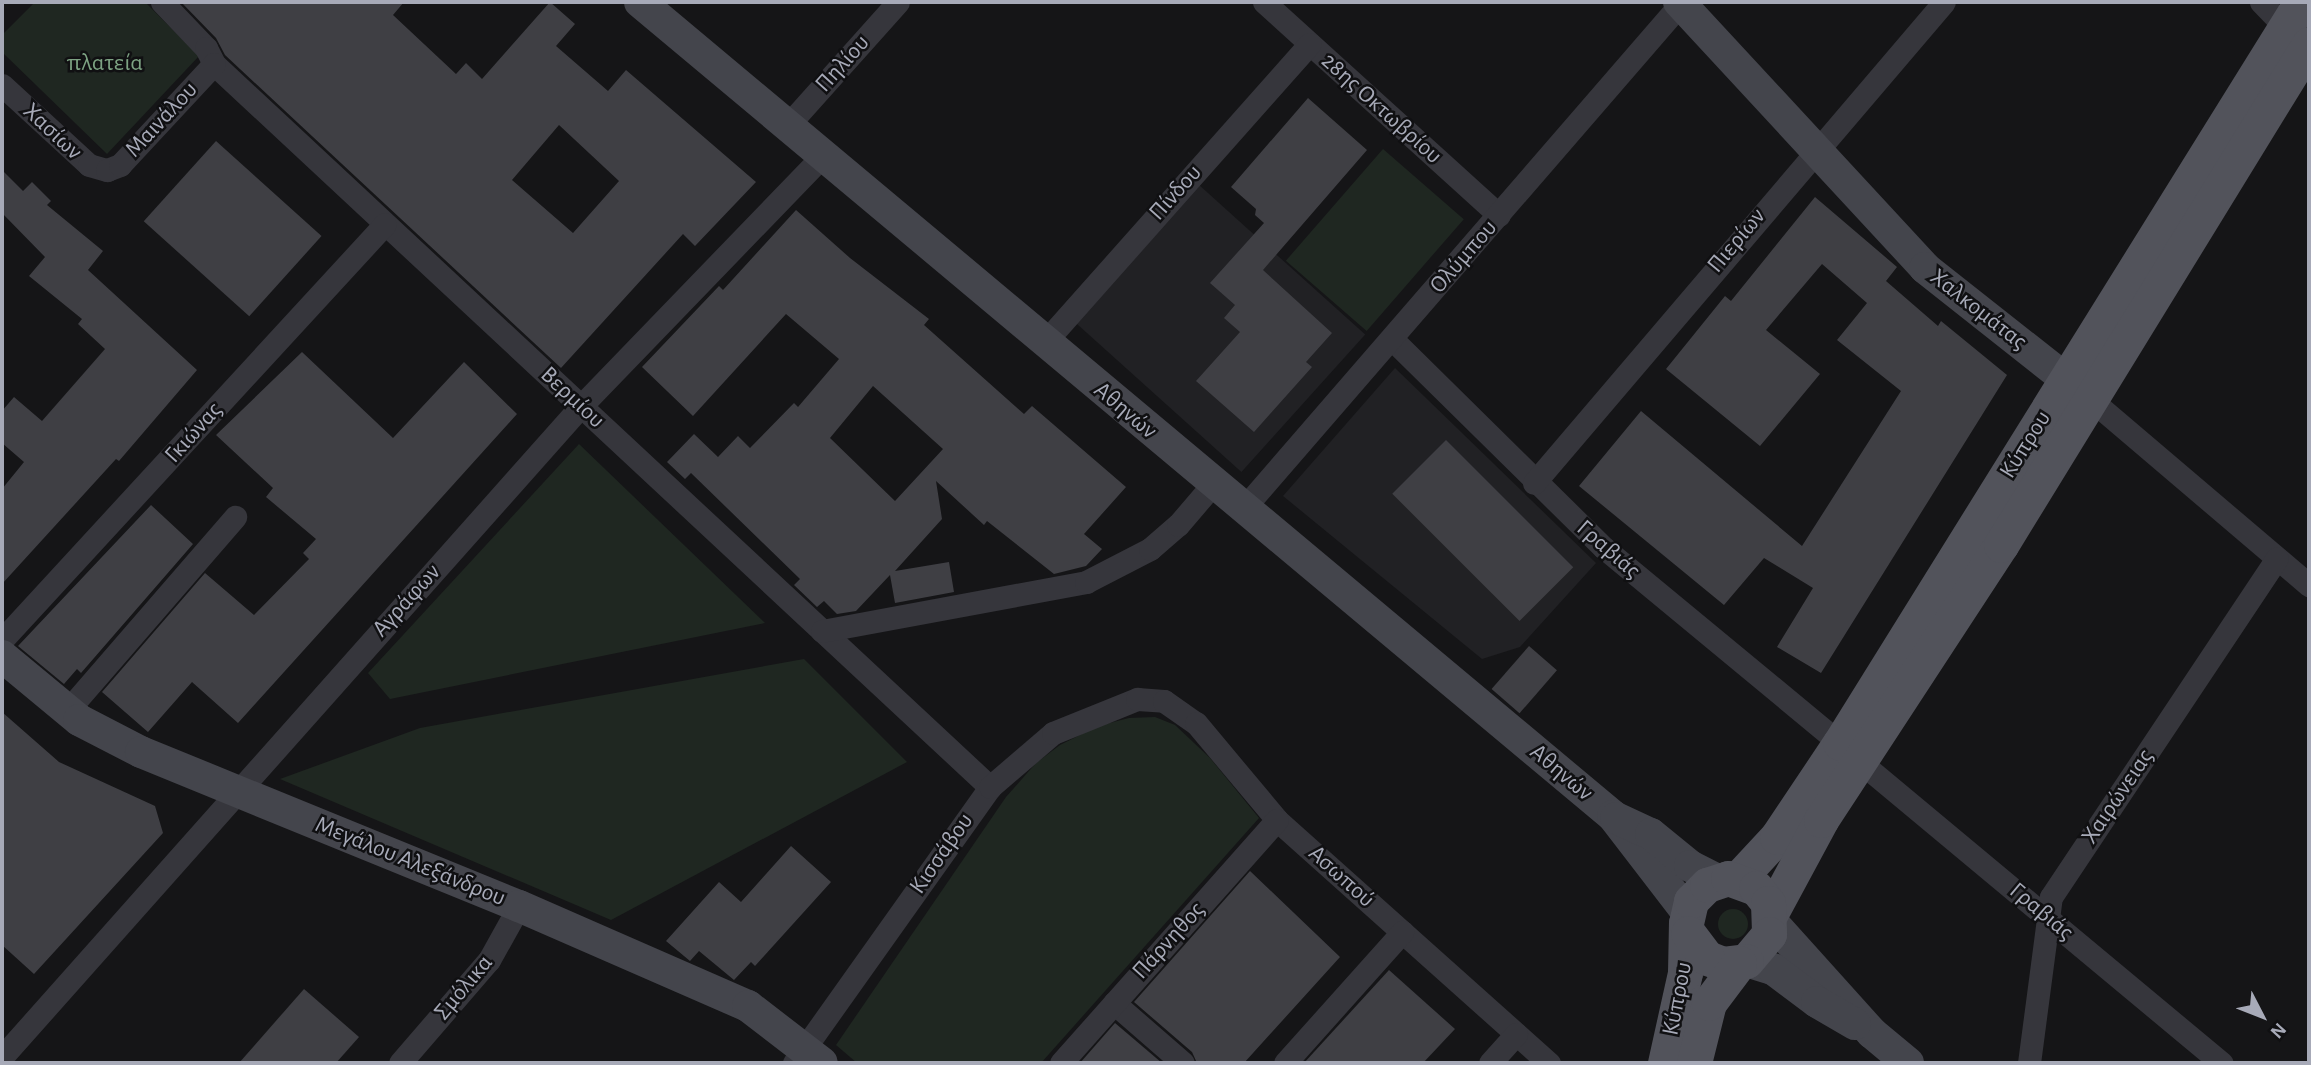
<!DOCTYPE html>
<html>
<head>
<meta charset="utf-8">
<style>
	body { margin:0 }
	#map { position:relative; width:2311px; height:1065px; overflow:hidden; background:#151517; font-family:"Alegreya Sans",sans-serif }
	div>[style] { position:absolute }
	.built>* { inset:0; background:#212124; transform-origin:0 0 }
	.green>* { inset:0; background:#1f2721; transform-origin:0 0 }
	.round { border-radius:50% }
	.building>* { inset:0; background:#3f3f44; transform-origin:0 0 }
	.street>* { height:23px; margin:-11.5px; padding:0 11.5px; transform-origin:11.5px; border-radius:11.5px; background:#36363c }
	.secondary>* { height:32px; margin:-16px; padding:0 16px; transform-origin:16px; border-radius:16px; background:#44454c }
	.primary>* { height:35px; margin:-17.5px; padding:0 17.5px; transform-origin:17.5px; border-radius:17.5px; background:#52535b }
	span { translate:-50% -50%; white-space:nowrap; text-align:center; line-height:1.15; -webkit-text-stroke:5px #101012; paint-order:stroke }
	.park-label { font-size:24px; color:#7da383 }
	.street-label { font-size:24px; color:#a7aab8 }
	.frame { position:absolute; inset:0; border:4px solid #a7aab8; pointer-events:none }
	.north { position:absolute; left:2227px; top:981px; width:70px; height:70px; -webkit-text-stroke:5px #101012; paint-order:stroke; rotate:132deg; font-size:19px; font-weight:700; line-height:28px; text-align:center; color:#a7aab8 }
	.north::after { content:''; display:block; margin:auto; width:24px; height:32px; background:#a7aab8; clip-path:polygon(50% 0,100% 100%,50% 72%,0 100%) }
</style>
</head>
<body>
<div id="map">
	<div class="built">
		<div style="left:1198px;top:184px;width:225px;height:185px;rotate:42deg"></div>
		<div style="clip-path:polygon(1395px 368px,1596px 563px,1520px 647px,1482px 659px,1283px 496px)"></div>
	</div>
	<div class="green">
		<div style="clip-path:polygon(35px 2px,145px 2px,199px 56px,107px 154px,2px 52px,2px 35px)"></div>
		<div style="left:1383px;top:149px;width:107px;height:148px;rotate:41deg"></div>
		<div style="clip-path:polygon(579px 444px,765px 623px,390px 699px,368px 673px)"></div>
		<div style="clip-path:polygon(804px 659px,907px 762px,611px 920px,280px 779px,420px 728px)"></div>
		<div style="clip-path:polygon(1129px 718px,1155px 717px,1175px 725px,1210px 758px,1259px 818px,1041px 1063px,857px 1063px,836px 1045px,1006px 797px,1036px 763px,1060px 745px,1098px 726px)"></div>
		<div class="round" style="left:1718px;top:909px;width:30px;height:30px"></div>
	</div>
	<div class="building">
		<div style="clip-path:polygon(evenodd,181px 2px,404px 2px,393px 15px,456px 74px,466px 63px,482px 79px,550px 2px,575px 24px,556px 46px,608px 91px,626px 70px,756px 182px,695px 246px,683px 234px,561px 368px,225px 55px,216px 38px,181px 2px,559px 125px,619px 181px,573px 233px,512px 180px,559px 125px)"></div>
		<div style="clip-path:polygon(1308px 98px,1367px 150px,1263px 270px,1332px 333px,1306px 362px,1312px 367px,1254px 432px,1196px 381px,1240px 332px,1224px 318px,1235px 305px,1210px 283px,1264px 223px,1255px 215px,1256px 209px,1231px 187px)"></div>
		<div style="left:216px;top:141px;width:142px;height:108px;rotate:42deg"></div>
		<div style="clip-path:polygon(2px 170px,23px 191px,32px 182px,51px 201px,47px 205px,103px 251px,88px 270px,197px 370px,119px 461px,116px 459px,2px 584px,2px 489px,24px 462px,2px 443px,2px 411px,14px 397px,42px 421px,105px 349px,78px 324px,82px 319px,29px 276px,45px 257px,2px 213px)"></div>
		<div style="clip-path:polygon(1815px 197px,1897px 267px,1886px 281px,1938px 326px,1941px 321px,2007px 375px,1821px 673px,1777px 647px,1813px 588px,1764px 558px,1724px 605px,1579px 486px,1641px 411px,1802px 546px,1901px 391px,1837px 340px,1867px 303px,1822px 264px,1766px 330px,1820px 374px,1760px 446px,1666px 369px,1725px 296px,1731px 301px)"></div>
		<div style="clip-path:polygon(evenodd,796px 210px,850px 258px,929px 319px,924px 325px,1024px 414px,1032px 406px,1126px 487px,1084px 534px,1102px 549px,1086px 566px,1054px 574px,987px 521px,984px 525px,936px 481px,942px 519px,895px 571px,949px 562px,954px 592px,895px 603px,890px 575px,856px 611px,837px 614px,824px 601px,817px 607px,794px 585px,800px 579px,691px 473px,685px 479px,667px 462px,694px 434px,718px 457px,738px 436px,750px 448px,794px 403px,798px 407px,839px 359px,786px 314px,693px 416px,642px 367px,719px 286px,723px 290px,796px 210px,873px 386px,943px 449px,895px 501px,830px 438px,873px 386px)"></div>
		<div style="clip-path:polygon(302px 352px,393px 438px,464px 362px,517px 414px,238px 723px,192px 682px,148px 732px,102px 692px,205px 573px,254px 615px,309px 559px,303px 553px,316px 539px,266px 497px,273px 488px,216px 435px)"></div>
		<div style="left:1446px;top:440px;width:180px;height:76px;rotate:45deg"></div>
		<div style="clip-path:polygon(151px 505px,193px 544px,81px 673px,77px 669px,64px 684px,18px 646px)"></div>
		<div style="left:1529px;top:646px;width:37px;height:57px;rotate:41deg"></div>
		<div style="clip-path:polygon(2px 712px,59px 762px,155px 806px,163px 833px,34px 974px,2px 945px)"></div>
		<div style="clip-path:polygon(791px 846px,831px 882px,755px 966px,751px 962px,734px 980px,699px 951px,690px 961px,666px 941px,719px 882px,741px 902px)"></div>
		<div style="clip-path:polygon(1250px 871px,1340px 957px,1244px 1063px,1197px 1063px,1192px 1052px,1134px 1002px)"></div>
		<div style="clip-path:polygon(1389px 970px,1455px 1029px,1423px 1063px,1304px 1063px)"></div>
		<div style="clip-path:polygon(304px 989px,359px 1037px,336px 1063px,239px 1063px)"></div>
		<div style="clip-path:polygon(1115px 1023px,1162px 1063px,1080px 1063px)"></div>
	</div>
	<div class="street">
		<div style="left:162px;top:2px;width:64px;rotate:46.3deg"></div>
		<div style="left:206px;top:48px;width:18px;rotate:63deg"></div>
		<div style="left:214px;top:64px;width:1061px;rotate:42.98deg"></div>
		<div style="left:1264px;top:2px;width:317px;rotate:42.2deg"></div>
		<div style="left:2261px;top:2px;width:35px;rotate:46deg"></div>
		<div style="left:2px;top:85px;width:118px;rotate:42.6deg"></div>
		<div style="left:89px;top:165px;width:19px;rotate:16deg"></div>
		<div style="left:107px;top:170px;width:14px;rotate:-21deg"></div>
		<div style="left:120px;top:165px;width:138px;rotate:-47.1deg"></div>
		<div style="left:788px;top:125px;width:165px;rotate:-48.2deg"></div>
		<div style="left:1393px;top:340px;width:296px;rotate:44.6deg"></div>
		<div style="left:1604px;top:548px;width:306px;rotate:39.6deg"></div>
		<div style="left:1044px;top:343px;width:400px;rotate:-48.4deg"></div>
		<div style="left:2082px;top:392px;width:298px;rotate:40.4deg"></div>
		<div style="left:1534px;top:483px;width:632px;rotate:-49.56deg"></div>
		<div style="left:1243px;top:509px;width:671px;rotate:-49.11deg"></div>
		<div style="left:822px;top:631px;width:269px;rotate:-10.5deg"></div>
		<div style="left:1086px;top:582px;width:72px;rotate:-27.3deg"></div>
		<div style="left:1150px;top:549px;width:37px;rotate:-41deg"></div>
		<div style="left:1178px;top:525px;width:54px;rotate:-49.5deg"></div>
		<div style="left:2px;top:640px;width:565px;rotate:-47.37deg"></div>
		<div style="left:67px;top:711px;width:257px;rotate:-49.1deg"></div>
		<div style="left:1859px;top:761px;width:472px;rotate:39.8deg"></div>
		<div style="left:1114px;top:1003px;width:91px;rotate:41deg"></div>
		<div style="left:2px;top:1057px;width:871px;rotate:-48.35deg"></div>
		<div style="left:581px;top:406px;width:349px;rotate:-46deg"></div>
		<div style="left:400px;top:1063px;width:136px;rotate:-49.2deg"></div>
		<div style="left:489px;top:960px;width:62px;rotate:-60.9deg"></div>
		<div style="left:794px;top:1063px;width:339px;rotate:-54.6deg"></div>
		<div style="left:990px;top:787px;width:83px;rotate:-40.6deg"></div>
		<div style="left:1053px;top:733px;width:91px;rotate:-22deg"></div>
		<div style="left:1137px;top:699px;width:27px;rotate:4deg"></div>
		<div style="left:1164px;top:701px;width:39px;rotate:35deg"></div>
		<div style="left:1196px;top:723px;width:126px;rotate:50.1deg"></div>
		<div style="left:1277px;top:820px;width:365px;rotate:41.8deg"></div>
		<div style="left:1061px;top:1063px;width:325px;rotate:-48.4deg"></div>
		<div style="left:1285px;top:1063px;width:176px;rotate:-48.2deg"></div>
		<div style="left:1490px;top:1063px;width:39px;rotate:-48deg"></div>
		<div style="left:2029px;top:1063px;width:167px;rotate:-82.5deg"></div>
		<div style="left:2051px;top:897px;width:407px;rotate:-56.3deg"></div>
	</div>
	<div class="secondary">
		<div style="left:640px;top:2px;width:1269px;rotate:39.92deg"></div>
		<div style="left:1613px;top:816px;width:121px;rotate:52.4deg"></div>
		<div style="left:1679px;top:2px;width:362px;rotate:47.2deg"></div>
		<div style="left:1925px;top:268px;width:181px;rotate:38.3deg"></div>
		<div style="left:2px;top:656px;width:100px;rotate:39.7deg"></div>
		<div style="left:79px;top:720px;width:70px;rotate:27.3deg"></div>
		<div style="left:141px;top:752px;width:408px;rotate:22.2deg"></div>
		<div style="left:519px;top:906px;width:250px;rotate:23.6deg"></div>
		<div style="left:748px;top:1006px;width:93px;rotate:37.6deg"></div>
		<div style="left:1616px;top:818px;width:38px;rotate:25deg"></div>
		<div style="left:1651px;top:834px;width:50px;rotate:39.4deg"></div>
		<div style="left:1690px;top:866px;width:31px;rotate:27deg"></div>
		<div style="left:1772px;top:922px;width:149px;rotate:48deg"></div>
		<div style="left:1872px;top:1033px;width:47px;rotate:39.8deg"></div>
		<div style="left:1746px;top:961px;width:28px;rotate:17deg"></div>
		<div style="left:1773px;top:969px;width:55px;rotate:36.9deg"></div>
		<div style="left:1817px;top:1002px;width:44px;rotate:30.1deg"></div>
	</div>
	<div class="primary">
		<div style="left:1738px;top:879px;width:57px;rotate:-47.1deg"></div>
		<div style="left:1777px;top:837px;width:113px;rotate:-56.2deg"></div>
		<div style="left:1840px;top:743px;width:873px;rotate:-58.11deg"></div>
		<div style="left:1771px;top:913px;width:106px;rotate:-61.7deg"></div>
		<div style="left:1821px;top:820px;width:329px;rotate:-56.8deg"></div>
		<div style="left:2001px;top:545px;width:588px;rotate:-58.42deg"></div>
		<div style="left:1665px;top:1063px;width:92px;rotate:-77.5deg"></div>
		<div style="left:1685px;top:973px;width:50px;rotate:-88.9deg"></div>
		<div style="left:1686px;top:923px;width:23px;rotate:-77deg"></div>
		<div style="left:1691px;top:901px;width:23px;rotate:-45deg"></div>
		<div style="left:1707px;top:885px;width:22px;rotate:-18deg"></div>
		<div style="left:1728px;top:878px;width:30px;rotate:20deg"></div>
		<div style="left:1756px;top:888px;width:19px;rotate:51deg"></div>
		<div style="left:1768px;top:903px;width:31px;rotate:88deg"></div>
		<div style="left:1769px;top:934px;width:35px;rotate:130deg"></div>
		<div style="left:1746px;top:961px;width:23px;rotate:173deg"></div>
		<div style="left:1723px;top:964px;width:17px;rotate:-159deg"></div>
		<div style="left:1707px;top:958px;width:31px;rotate:-127deg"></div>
		<div style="left:1694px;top:1063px;width:62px;rotate:-76deg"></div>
		<div style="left:1709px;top:1003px;width:50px;rotate:-53.1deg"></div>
	</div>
	<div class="park-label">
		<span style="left:105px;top:64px">πλατεία</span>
	</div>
	<div class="street-label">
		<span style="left:843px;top:64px;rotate:-48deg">Πηλίου</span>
		<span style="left:1381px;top:109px;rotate:42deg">28ης Οκτωβρίου</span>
		<span style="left:162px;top:120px;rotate:-47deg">Μαινάλου</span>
		<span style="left:52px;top:132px;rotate:43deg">Χασίων</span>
		<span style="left:1176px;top:193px;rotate:-48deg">Πίνδου</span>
		<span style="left:1737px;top:241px;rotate:-50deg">Πιερίων</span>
		<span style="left:1464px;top:257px;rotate:-49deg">Ολύμπου</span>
		<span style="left:1978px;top:310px;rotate:38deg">Χαλκομάτας</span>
		<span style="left:572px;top:398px;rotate:43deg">Βερμίου</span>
		<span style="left:1125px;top:411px;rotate:40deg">Αθηνών</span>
		<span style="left:194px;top:433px;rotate:-48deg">Γκιώνας</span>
		<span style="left:2026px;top:445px;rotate:-58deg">Κύπρου</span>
		<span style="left:1608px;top:550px;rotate:41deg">Γραβιάς</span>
		<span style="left:407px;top:601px;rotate:-48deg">Αγράφων</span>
		<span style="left:1561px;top:773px;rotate:40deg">Αθηνών</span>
		<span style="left:2118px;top:797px;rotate:-56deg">Χαιρώνειας</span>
		<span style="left:942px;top:854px;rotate:-55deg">Κισσάβου</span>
		<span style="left:410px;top:862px;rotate:22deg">Μεγάλου Αλεξάνδρου</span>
		<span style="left:1341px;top:877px;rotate:42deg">Ασωπού</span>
		<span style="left:2041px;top:912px;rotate:40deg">Γραβιάς</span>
		<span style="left:1169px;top:941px;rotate:-48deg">Πάρνηθος</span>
		<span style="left:464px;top:988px;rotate:-50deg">Σμόλικα</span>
		<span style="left:1678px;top:999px;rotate:-79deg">Κύπρου</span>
	</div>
	<div class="frame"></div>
	<div class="north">N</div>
</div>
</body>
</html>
